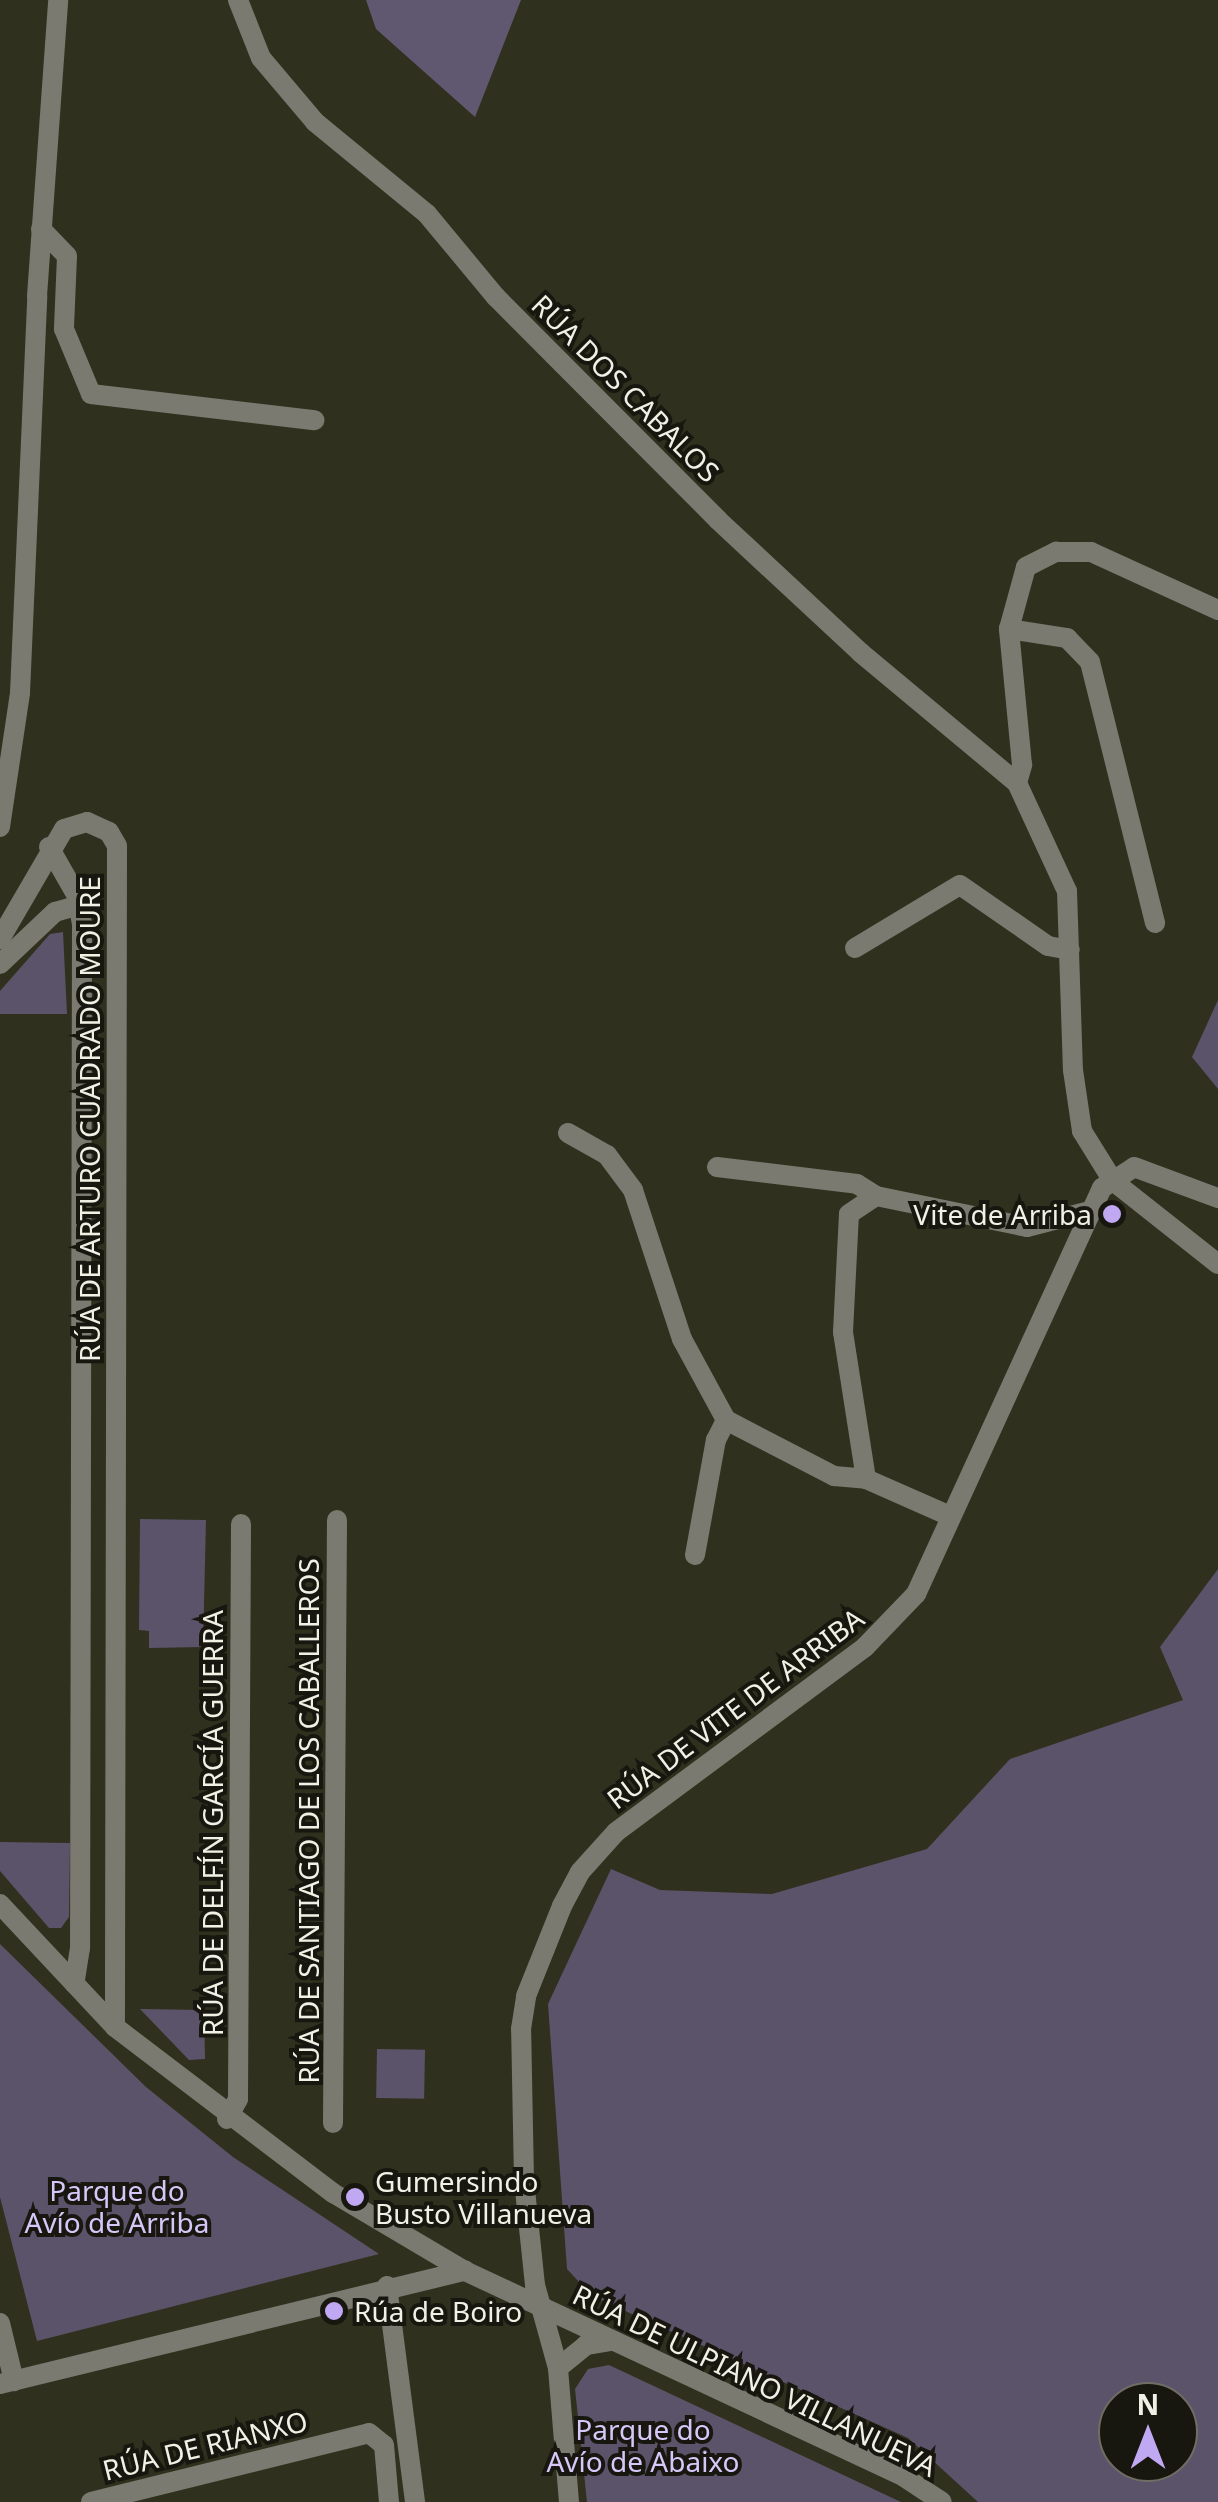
<!DOCTYPE html>
<html>
<head>
<meta charset="utf-8">
<style>
	body { margin:0 }
	#map { position:relative; width:1218px; height:2502px; overflow:hidden; background:#2f301d; font-family:"Noto Sans",sans-serif }
	div>[style] { position:absolute }
	.green>* { inset:0; background:#5b536a; transform-origin:0 0 }
	.forest>* { inset:0; background:#605871 }
	.street>* { height:20px; margin:-10px; padding:0 10px; transform-origin:10px; border-radius:10px; background:#7a7a71 }
	.dots>* { width:28px; height:28px; translate:-50% -50%; box-sizing:border-box; border:5px solid #17170f; border-radius:50% }
	span { translate:-50% -50%; white-space:nowrap; text-align:center; line-height:1.15; -webkit-text-stroke:8px #17170f; paint-order:stroke }
	.street-label { font-size:28px; color:#f0f0e4 }
	.poi-label { font-size:28px; color:#f0f0e4 }
	.right { translate:-100% -50%; text-align:right }
	.left { translate:0 -50%; text-align:left }
	.park-label { font-size:28px; color:#d7c7f9 }
	.north { position:absolute; left:1098px; top:2382px; width:100px; height:100px; box-sizing:border-box; background:#17170f; border:2px solid #6e6e64; border-radius:50%; rotate:0deg; font-size:28px; font-weight:700; line-height:40px; text-align:center; color:#f0f0e4 }
	.north::after { content:''; display:block; margin:auto; width:35px; height:45px; background:#c1a8f3; clip-path:polygon(50% 0,100% 100%,50% 72%,0 100%) }
</style>
</head>
<body>
<div id="map">
	<div class="green">
		<div style="clip-path:polygon(63px 932px,67px 1014px,0 1014px,0 991px,50px 934px)"></div>
		<div style="clip-path:polygon(1218px 1000px,1218px 1089px,1192px 1057px)"></div>
		<div style="clip-path:polygon(140px 1519px,206px 1520px,203px 1647px,149px 1648px,149px 1631px,139px 1630px)"></div>
		<div style="clip-path:polygon(evenodd,1218px 1569px,1218px 2502px,978px 2502px,908px 2438px,592px 2296px,567px 2269px,548px 2004px,611px 1869px,660px 1890px,772px 1894px,927px 1849px,1010px 1759px,1183px 1700px,1160px 1647px,1218px 1569px,1118px 2402px,1178px 2402px,1178px 2462px,1118px 2462px,1118px 2402px)"></div>
		<div style="clip-path:polygon(0 1842px,70px 1843px,69px 1917px,61px 1928px,49px 1928px,0 1871px)"></div>
		<div style="clip-path:polygon(0 1944px,146px 2087px,233px 2157px,379px 2254px,37px 2341px,0 2197px)"></div>
		<div style="clip-path:polygon(140px 2009px,204px 2010px,205px 2059px,189px 2060px)"></div>
		<div style="left:377px;top:2049px;width:48px;height:49px;rotate:1deg"></div>
		<div style="clip-path:polygon(609px 2365px,854px 2480px,901px 2502px,587px 2502px,575px 2389px,588px 2369px)"></div>
	</div>
	<div class="forest">
		<div style="clip-path:polygon(366px 0,521px 0,475px 117px,376px 29px)"></div>
	</div>
	<div class="street">
		<div style="left:238px;top:0;width:62px;rotate:68.4deg"></div>
		<div style="left:261px;top:58px;width:84px;rotate:49.8deg"></div>
		<div style="left:315px;top:122px;width:145px;rotate:39.4deg"></div>
		<div style="left:427px;top:214px;width:108px;rotate:50.3deg"></div>
		<div style="left:496px;top:297px;width:315px;rotate:45.1deg"></div>
		<div style="left:718px;top:520px;width:195px;rotate:42.9deg"></div>
		<div style="left:861px;top:653px;width:203px;rotate:39.8deg"></div>
		<div style="left:1017px;top:783px;width:119px;rotate:65.2deg"></div>
		<div style="left:1067px;top:891px;width:179px;rotate:88.1deg"></div>
		<div style="left:1073px;top:1070px;width:62px;rotate:81.6deg"></div>
		<div style="left:1082px;top:1131px;width:59px;rotate:58.2deg"></div>
		<div style="left:1113px;top:1181px;width:134px;rotate:38.3deg"></div>
		<div style="left:41px;top:229px;width:37px;rotate:46deg"></div>
		<div style="left:67px;top:256px;width:73px;rotate:92.4deg"></div>
		<div style="left:64px;top:329px;width:70px;rotate:67.4deg"></div>
		<div style="left:91px;top:394px;width:225px;rotate:6.7deg"></div>
		<div style="left:1009px;top:629px;width:59px;rotate:8.8deg"></div>
		<div style="left:1067px;top:638px;width:33px;rotate:46deg"></div>
		<div style="left:1090px;top:662px;width:269px;rotate:76deg"></div>
		<div style="left:1017px;top:783px;width:19px;rotate:-74deg"></div>
		<div style="left:1022px;top:765px;width:137px;rotate:-95.5deg"></div>
		<div style="left:1009px;top:629px;width:64px;rotate:-74.7deg"></div>
		<div style="left:1026px;top:567px;width:34px;rotate:-27deg"></div>
		<div style="left:1056px;top:552px;width:35px"></div>
		<div style="left:1091px;top:552px;width:140px;rotate:24.5deg"></div>
		<div style="left:0;top:827px;width:135px;rotate:-81.5deg"></div>
		<div style="left:20px;top:693px;width:397px;rotate:-87.5deg"></div>
		<div style="left:37px;top:296px;width:297px;rotate:-85.9deg"></div>
		<div style="left:49px;top:847px;width:56px;rotate:60.3deg"></div>
		<div style="left:77px;top:896px;width:27px;rotate:80deg"></div>
		<div style="left:82px;top:923px;width:1025px;rotate:90.11deg"></div>
		<div style="left:80px;top:1948px;width:36px;rotate:99deg"></div>
		<div style="left:0;top:939px;width:127px;rotate:-59.8deg"></div>
		<div style="left:64px;top:829px;width:24px;rotate:-17deg"></div>
		<div style="left:87px;top:822px;width:24px;rotate:24deg"></div>
		<div style="left:109px;top:832px;width:16px;rotate:60deg"></div>
		<div style="left:117px;top:846px;width:1181px;rotate:90.1deg"></div>
		<div style="left:855px;top:948px;width:122px;rotate:-31deg"></div>
		<div style="left:960px;top:885px;width:107px;rotate:34.7deg"></div>
		<div style="left:1048px;top:946px;width:22px;rotate:10deg"></div>
		<div style="left:0;top:964px;width:76px;rotate:-43.4deg"></div>
		<div style="left:55px;top:912px;width:25px;rotate:-16deg"></div>
		<div style="left:568px;top:1133px;width:45px;rotate:29.4deg"></div>
		<div style="left:607px;top:1155px;width:44px;rotate:53.4deg"></div>
		<div style="left:633px;top:1190px;width:157px;rotate:71.8deg"></div>
		<div style="left:682px;top:1339px;width:92px;rotate:61.5deg"></div>
		<div style="left:726px;top:1420px;width:122px;rotate:27.4deg"></div>
		<div style="left:834px;top:1476px;width:32px;rotate:5deg"></div>
		<div style="left:717px;top:1167px;width:141px;rotate:6.9deg"></div>
		<div style="left:857px;top:1184px;width:22px;rotate:32deg"></div>
		<div style="left:950px;top:1516px;width:92px;rotate:-156.2deg"></div>
		<div style="left:866px;top:1479px;width:149px;rotate:-98.9deg"></div>
		<div style="left:843px;top:1332px;width:118px;rotate:-87.1deg"></div>
		<div style="left:849px;top:1214px;width:32px;rotate:-34deg"></div>
		<div style="left:876px;top:1196px;width:154px;rotate:11.6deg"></div>
		<div style="left:1027px;top:1227px;width:61px;rotate:-14.3deg"></div>
		<div style="left:695px;top:1555px;width:117px;rotate:-79.7deg"></div>
		<div style="left:716px;top:1440px;width:22px;rotate:-63deg"></div>
		<div style="left:0;top:1904px;width:168px;rotate:46.9deg"></div>
		<div style="left:115px;top:2027px;width:274px;rotate:37.3deg"></div>
		<div style="left:333px;top:2193px;width:153px;rotate:30.6deg"></div>
		<div style="left:465px;top:2271px;width:485px;rotate:25.1deg"></div>
		<div style="left:904px;top:2477px;width:45px;rotate:33.3deg"></div>
		<div style="left:227px;top:2119px;width:23px;rotate:-61deg"></div>
		<div style="left:238px;top:2099px;width:575px;rotate:-89.7deg"></div>
		<div style="left:333px;top:2123px;width:603px;rotate:-89.62deg"></div>
		<div style="left:387px;top:2286px;width:218px;rotate:82.6deg"></div>
		<div style="left:0;top:2323px;width:60px;rotate:76.4deg"></div>
		<div style="left:558px;top:2368px;width:36px;rotate:-39deg"></div>
		<div style="left:586px;top:2345px;width:24px;rotate:-9deg"></div>
		<div style="left:0;top:2384px;width:479px;rotate:-13.7deg"></div>
		<div style="left:91px;top:2502px;width:286px;rotate:-13.9deg"></div>
		<div style="left:369px;top:2433px;width:19px;rotate:39deg"></div>
		<div style="left:384px;top:2445px;width:57px;rotate:85deg"></div>
		<div style="left:569px;top:2502px;width:134px;rotate:-94.7deg"></div>
		<div style="left:558px;top:2368px;width:86px;rotate:-105.5deg"></div>
		<div style="left:535px;top:2285px;width:106px;rotate:-96deg"></div>
		<div style="left:524px;top:2180px;width:151px;rotate:-91.1deg"></div>
		<div style="left:521px;top:2029px;width:33px;rotate:-81deg"></div>
		<div style="left:526px;top:1996px;width:97px;rotate:-68.2deg"></div>
		<div style="left:562px;top:1906px;width:38px;rotate:-62deg"></div>
		<div style="left:580px;top:1872px;width:54px;rotate:-48deg"></div>
		<div style="left:616px;top:1832px;width:310px;rotate:-36.6deg"></div>
		<div style="left:865px;top:1647px;width:74px;rotate:-46.1deg"></div>
		<div style="left:916px;top:1594px;width:447px;rotate:-65.4deg"></div>
		<div style="left:1102px;top:1188px;width:38px;rotate:-33deg"></div>
		<div style="left:1134px;top:1167px;width:90px;rotate:20.3deg"></div>
	</div>
	<div class="dots">
		<div style="left:1112px;top:1214px;background:#c1a8f3"></div>
		<div style="left:355px;top:2197px;background:#c1a8f3"></div>
		<div style="left:334px;top:2311px;background:#c1a8f3"></div>
	</div>
	<div class="street-label">
		<span style="left:626px;top:388px;rotate:45deg">RÚA DOS CABALOS</span>
		<span style="left:89px;top:1119px;rotate:-90deg">RÚA DE ARTURO CUADRADO MOURE</span>
		<span style="left:735px;top:1708px;rotate:-37deg">RÚA DE VITE DE ARRIBA</span>
		<span style="left:308px;top:1821px;rotate:-90deg">RÚA DE SANTIAGO DE LOS CABALLEROS</span>
		<span style="left:212px;top:1823px;rotate:-90deg">RÚA DE DELFÍN GARCÍA GUERRA</span>
		<span style="left:755px;top:2380px;rotate:26deg">RÚA DE ULPIANO VILLANUEVA</span>
		<span style="left:205px;top:2445px;rotate:-14deg">RÚA DE RIANXO</span>
	</div>
	<div class="poi-label">
		<span class="right" style="left:1092px;top:1214px">Vite de Arriba</span>
		<span class="left" style="left:375px;top:2197px">Gumersindo<br>Busto Villanueva</span>
		<span class="left" style="left:354px;top:2311px">Rúa de Boiro</span>
	</div>
	<div class="park-label">
		<span style="left:117px;top:2206px">Parque do<br>Avío de Arriba</span>
		<span style="left:643px;top:2445px">Parque do<br>Avío de Abaixo</span>
	</div>
	<div class="north">N</div>
</div>
</body>
</html>
